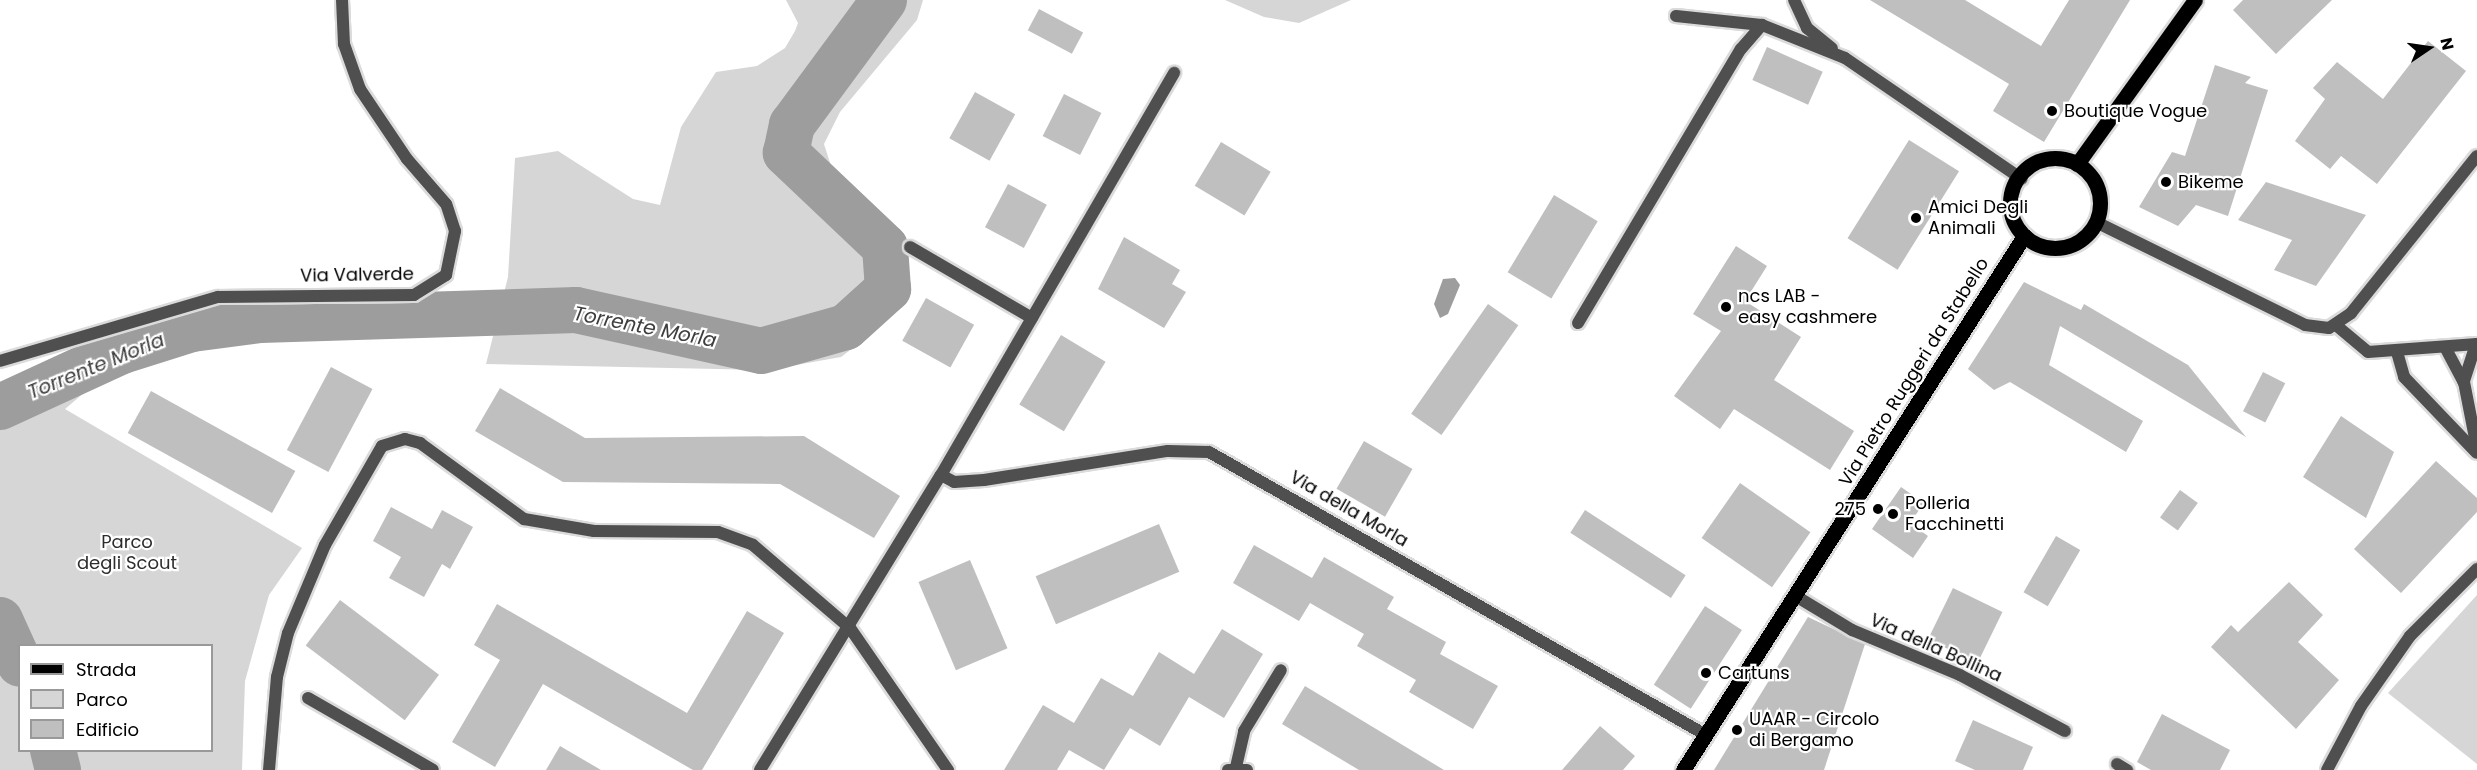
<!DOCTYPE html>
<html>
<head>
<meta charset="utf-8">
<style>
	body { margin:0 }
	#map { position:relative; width:2477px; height:770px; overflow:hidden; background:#fff; font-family:Poppins,sans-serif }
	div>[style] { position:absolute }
	.green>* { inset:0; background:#d6d6d6 }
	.water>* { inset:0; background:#9d9d9d }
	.river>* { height:46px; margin:-23px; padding:0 23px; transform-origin:23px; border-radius:23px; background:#9d9d9d }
	.building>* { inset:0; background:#bfbfbf; transform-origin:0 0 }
	.roads { filter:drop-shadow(2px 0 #dbdbdb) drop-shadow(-2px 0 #dbdbdb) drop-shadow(0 2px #dbdbdb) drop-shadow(0 -2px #dbdbdb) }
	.minor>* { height:12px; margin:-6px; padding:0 6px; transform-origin:6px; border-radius:6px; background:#4f4f4f }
	.tertiary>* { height:12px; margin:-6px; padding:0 6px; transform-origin:6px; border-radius:6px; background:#4f4f4f }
	.primary>* { height:15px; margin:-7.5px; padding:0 7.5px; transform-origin:7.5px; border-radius:7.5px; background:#000 }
	.primary>.ring { margin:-7.5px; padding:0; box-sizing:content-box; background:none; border:15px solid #000; border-radius:50% }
	.dots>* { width:16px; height:16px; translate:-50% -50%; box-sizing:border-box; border:3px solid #fff; border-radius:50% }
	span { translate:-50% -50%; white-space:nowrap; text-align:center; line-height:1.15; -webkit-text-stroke:4.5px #fff; paint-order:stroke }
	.poi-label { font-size:18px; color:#000 }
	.left { translate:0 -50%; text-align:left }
	.right { translate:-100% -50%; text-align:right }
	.street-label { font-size:18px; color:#000 }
	.park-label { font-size:18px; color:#2d2d2d }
	.water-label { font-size:20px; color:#3e3e3e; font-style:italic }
	.legend { position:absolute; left:18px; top:644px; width:195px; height:108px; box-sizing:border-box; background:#fff; border:2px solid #999; margin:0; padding:8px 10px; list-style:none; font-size:18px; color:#000 }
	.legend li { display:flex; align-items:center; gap:12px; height:30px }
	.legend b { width:30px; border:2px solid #999 }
	.north { position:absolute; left:2399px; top:18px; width:60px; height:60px; -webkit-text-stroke:4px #fff; paint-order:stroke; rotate:77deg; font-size:16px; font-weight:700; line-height:24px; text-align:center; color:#000 }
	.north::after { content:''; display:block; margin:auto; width:21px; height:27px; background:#000; clip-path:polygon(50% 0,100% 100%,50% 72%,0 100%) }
</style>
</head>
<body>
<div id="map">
	<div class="green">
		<div style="clip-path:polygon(786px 0,923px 0,917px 20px,840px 112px,824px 144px,832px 169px,879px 230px,894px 262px,884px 314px,866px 338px,841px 357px,768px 370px,486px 364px,508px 277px,515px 158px,558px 151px,633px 199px,660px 205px,681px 127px,716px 72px,757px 66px,785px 48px,795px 31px,798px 23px)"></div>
		<div style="clip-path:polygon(1225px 0,1351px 0,1299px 23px,1264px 17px)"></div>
		<div style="clip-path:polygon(104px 344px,192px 347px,92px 386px,65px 409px,302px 548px,269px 595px,245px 681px,242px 770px,53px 770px,48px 751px,212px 750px,212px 646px,20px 646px,19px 674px,0 629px,0 383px)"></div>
		<div style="clip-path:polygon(2477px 595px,2477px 764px,2388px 693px)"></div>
		<div style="clip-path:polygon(0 640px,19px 684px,20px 750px,45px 751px,49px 770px,0 770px)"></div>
	</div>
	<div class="water">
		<div style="clip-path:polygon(1443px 279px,1455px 278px,1460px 285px,1448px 314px,1440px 318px,1434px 304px)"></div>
	</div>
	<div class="river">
		<div style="left:0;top:407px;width:134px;rotate:-24.7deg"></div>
		<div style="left:122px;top:351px;width:73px;rotate:-17.4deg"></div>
		<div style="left:192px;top:329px;width:69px;rotate:-7.5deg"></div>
		<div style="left:260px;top:320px;width:316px;rotate:-1.8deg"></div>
		<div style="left:576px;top:310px;width:189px;rotate:12.5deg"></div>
		<div style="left:761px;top:351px;width:88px;rotate:-15.8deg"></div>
		<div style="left:846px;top:327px;width:57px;rotate:-42.1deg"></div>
		<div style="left:888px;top:289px;width:42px;rotate:-94.1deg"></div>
		<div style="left:885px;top:247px;width:137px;rotate:-136.5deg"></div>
		<div style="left:786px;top:153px;width:29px;rotate:-78deg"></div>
		<div style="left:792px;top:125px;width:155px;rotate:-53.6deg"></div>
		<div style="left:0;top:620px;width:48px;rotate:65.6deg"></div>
		<div style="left:53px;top:750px;width:21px;rotate:76deg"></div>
	</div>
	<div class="building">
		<div style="clip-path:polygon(1870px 0,1965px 0,2041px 46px,2069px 0,2130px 0,2044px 142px,1993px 111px,2009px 84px)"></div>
		<div style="clip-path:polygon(2243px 0,2332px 0,2276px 54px,2233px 10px)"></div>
		<div style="left:1039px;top:9px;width:50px;height:24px;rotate:28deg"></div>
		<div style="clip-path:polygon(2428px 41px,2466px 71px,2377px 184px,2341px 156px,2330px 169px,2295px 141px,2325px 99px,2313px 88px,2337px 62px,2383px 99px)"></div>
		<div style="left:1767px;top:47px;width:61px;height:36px;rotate:24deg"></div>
		<div style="clip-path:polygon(2215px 65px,2251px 77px,2245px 83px,2268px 90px,2228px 216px,2196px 205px,2178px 226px,2139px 207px,2172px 152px,2185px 156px)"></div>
		<div style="left:975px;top:92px;width:46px;height:53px;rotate:29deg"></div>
		<div style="left:1064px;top:94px;width:42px;height:47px;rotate:27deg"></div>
		<div style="left:1909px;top:140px;width:59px;height:116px;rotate:32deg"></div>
		<div style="left:1221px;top:142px;width:58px;height:51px;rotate:31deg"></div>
		<div style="clip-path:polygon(2266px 182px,2366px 215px,2316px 286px,2274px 270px,2292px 240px,2238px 220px)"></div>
		<div style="left:1008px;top:184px;width:44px;height:49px;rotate:28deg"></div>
		<div style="left:1554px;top:195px;width:51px;height:90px;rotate:31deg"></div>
		<div style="clip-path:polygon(1124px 237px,1180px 270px,1172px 284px,1186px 292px,1164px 328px,1098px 289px)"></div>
		<div style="clip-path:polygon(1736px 246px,1767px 266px,1745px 301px,1801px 337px,1774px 380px,1854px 431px,1830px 470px,1734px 409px,1720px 429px,1674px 396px,1721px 331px,1693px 314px)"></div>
		<div style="clip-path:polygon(2024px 282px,2081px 310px,2084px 304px,2188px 365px,2246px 437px,2060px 326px,2049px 365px,2143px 421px,2126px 452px,2010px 382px,1994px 390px,1968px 369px)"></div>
		<div style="left:926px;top:298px;width:55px;height:49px;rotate:29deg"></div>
		<div style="left:1488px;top:304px;width:37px;height:134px;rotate:35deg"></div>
		<div style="left:1061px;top:335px;width:52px;height:81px;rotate:31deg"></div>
		<div style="left:331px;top:367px;width:47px;height:94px;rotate:28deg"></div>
		<div style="left:2263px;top:372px;width:25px;height:44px;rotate:27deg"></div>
		<div style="clip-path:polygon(500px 388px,585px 438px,804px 436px,900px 496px,874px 538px,780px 484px,563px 482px,475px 431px)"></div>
		<div style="left:151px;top:391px;width:165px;height:48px;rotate:29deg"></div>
		<div style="clip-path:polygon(2341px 416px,2394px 452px,2366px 518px,2303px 477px)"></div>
		<div style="left:1364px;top:441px;width:56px;height:55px;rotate:30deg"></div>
		<div style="clip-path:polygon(2436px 461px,2477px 498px,2477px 512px,2401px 593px,2354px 549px)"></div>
		<div style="left:1740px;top:483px;width:86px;height:67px;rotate:35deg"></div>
		<div style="clip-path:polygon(1901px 487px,1924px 503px,1910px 523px,1928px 536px,1913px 558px,1872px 529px)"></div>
		<div style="left:2180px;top:490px;width:22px;height:34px;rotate:36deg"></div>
		<div style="clip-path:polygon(391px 507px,432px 529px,442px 510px,473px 527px,450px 569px,442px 564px,424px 597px,389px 578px,401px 557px,373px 541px)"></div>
		<div style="left:1585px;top:510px;width:120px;height:27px;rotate:33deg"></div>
		<div style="left:1159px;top:524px;width:52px;height:134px;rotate:67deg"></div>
		<div style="left:2056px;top:536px;width:28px;height:65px;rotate:30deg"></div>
		<div style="clip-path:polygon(1254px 545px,1312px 578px,1324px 557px,1394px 597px,1387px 609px,1446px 642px,1440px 654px,1498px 686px,1473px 729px,1409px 692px,1416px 680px,1357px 646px,1364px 634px,1310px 603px,1299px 621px,1233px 583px)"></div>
		<div style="left:970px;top:560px;width:96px;height:56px;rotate:67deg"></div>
		<div style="clip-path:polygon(2289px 582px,2323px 615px,2298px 642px,2339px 680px,2296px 729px,2211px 647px,2231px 625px,2238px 632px)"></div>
		<div style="left:1953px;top:588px;width:55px;height:57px;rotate:26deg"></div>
		<div style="left:340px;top:600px;width:124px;height:57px;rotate:37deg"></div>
		<div style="clip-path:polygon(497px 604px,687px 713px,747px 611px,784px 633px,702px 770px,693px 770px,543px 684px,495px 767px,452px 742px,500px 660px,474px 645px)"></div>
		<div style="left:1705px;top:606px;width:44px;height:94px;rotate:33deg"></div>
		<div style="clip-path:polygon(1808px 617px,1865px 644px,1824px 770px,1714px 770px)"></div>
		<div style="clip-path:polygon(1222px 629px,1263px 654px,1224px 718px,1189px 697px,1160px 746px,1130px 728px,1104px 770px,1069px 750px,1057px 770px,1004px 770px,1043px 705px,1074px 723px,1101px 678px,1133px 696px,1159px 652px,1194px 674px)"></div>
		<div style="clip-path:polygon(1305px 686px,1444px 770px,1359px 770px,1282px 724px)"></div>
		<div style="clip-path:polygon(2162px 714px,2230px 750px,2220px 770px,2151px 770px,2137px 762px)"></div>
		<div style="clip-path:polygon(1973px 720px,2033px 747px,2023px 770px,1975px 770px,1955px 761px)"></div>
		<div style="clip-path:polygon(1600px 726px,1635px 756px,1623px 770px,1562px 770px)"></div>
		<div style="clip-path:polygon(560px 746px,601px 770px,546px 770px)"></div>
	</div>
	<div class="roads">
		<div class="minor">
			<div style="left:1794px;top:0;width:31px;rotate:65deg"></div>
			<div style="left:1807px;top:28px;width:32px;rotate:39deg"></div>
			<div style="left:1676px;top:16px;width:86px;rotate:6deg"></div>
			<div style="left:1762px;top:25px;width:89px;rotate:21.7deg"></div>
			<div style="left:1845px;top:58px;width:214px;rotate:34.4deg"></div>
			<div style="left:910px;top:247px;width:141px;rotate:30.2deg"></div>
			<div style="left:1578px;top:323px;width:319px;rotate:-59.3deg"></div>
			<div style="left:1741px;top:49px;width:32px;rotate:-49deg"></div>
			<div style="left:2337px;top:326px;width:40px;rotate:40deg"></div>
			<div style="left:2368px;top:352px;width:109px;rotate:-4.2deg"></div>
			<div style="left:2476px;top:344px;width:40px;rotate:108deg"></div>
			<div style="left:2464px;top:382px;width:67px;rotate:78.9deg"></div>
			<div style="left:2445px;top:347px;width:40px;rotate:62deg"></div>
			<div style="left:2397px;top:352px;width:26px;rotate:74deg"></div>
			<div style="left:2404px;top:377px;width:105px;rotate:46.2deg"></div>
			<div style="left:0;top:361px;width:227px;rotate:-16.4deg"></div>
			<div style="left:218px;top:297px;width:196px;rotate:-0.6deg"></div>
			<div style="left:414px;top:295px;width:38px;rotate:-32deg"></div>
			<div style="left:446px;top:275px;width:45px;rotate:-78.4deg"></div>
			<div style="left:455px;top:231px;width:28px;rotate:-108deg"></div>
			<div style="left:446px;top:204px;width:60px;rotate:-130.9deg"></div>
			<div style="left:407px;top:159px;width:84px;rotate:-123.9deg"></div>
			<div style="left:360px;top:89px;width:48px;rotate:-109.6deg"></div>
			<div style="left:344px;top:44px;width:44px;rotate:-92.6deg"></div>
			<div style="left:941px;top:475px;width:15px;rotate:28deg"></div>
			<div style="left:954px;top:482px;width:30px;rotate:-4deg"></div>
			<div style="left:984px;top:480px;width:186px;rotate:-9deg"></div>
			<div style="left:1168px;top:451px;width:41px;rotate:1.4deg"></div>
			<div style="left:1209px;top:452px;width:572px;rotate:29.66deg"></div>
			<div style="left:1794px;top:595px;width:68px;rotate:31.1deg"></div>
			<div style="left:1852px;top:630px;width:117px;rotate:22.6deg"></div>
			<div style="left:1960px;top:675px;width:119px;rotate:28.1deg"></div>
			<div style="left:308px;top:698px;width:144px;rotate:29.9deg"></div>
			<div style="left:2117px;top:764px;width:12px;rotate:31deg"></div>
			<div style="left:1236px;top:767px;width:37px;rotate:-77deg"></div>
			<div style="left:1244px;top:731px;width:71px;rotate:-58.8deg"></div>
			<div style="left:269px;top:770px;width:93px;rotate:-85.1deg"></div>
			<div style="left:277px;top:677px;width:45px;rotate:-76deg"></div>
			<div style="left:288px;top:633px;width:95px;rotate:-67.2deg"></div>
			<div style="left:325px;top:545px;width:114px;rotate:-60.1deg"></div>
			<div style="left:382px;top:446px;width:24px;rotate:-17deg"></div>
			<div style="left:405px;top:439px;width:16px;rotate:15deg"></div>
			<div style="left:420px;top:443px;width:129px;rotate:36.2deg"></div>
			<div style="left:524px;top:519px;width:71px;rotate:9.7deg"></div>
			<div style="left:594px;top:531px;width:124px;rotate:0.5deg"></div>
			<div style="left:718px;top:532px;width:37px;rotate:20deg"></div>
			<div style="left:753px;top:545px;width:128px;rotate:40.6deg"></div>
			<div style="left:850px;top:628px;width:173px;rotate:55.4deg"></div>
			<div style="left:760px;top:770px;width:346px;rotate:-58.5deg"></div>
			<div style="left:941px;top:475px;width:465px;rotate:-59.9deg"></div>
			<div style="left:1228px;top:770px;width:19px"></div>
			<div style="left:2327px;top:770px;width:72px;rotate:-62deg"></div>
			<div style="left:2361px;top:706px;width:85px;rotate:-55deg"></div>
			<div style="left:2410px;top:636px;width:95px;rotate:-45deg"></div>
		</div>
		<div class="tertiary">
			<div style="left:2096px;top:222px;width:233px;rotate:26.2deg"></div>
			<div style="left:2305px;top:325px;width:24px;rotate:7deg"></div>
			<div style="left:2329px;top:328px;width:27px;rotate:-34deg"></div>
			<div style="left:2351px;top:313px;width:201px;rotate:-51.3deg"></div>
		</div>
		<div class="primary">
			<div class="ring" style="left:2010px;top:158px;width:75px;height:75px"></div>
			<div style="left:2077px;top:164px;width:202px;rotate:-54.3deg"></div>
			<div style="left:1683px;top:770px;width:634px;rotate:-57.44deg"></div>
		</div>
	</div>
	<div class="dots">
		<div style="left:2052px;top:111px;background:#000"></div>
		<div style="left:2166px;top:182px;background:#000"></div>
		<div style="left:1916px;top:218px;background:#000"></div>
		<div style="left:1726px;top:307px;background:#000"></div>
		<div style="left:1878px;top:509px;background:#000"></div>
		<div style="left:1893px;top:514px;background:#000"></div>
		<div style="left:1706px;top:673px;background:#000"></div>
		<div style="left:1737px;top:730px;background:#000"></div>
	</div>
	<div class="poi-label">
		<span class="left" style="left:2064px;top:111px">Boutique Vogue</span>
		<span class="left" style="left:2178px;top:182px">Bikeme</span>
		<span class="left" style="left:1928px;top:218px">Amici Degli<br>Animali</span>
		<span class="left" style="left:1738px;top:307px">ncs LAB -<br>easy cashmere</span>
		<span class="left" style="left:1905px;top:514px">Polleria<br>Facchinetti</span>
		<span class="right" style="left:1866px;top:509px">275</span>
		<span class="left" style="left:1718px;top:673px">Cartuns</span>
		<span class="left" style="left:1749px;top:730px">UAAR - Circolo<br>di Bergamo</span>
	</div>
	<div class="street-label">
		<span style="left:357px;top:275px;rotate:-1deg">Via Valverde</span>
		<span style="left:1914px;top:372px;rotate:-58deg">Via Pietro Ruggeri da Stabello</span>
		<span style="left:1349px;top:509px;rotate:30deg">Via della Morla</span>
		<span style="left:1936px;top:648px;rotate:24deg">Via della Bollina</span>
	</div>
	<div class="park-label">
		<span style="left:127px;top:553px">Parco<br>degli Scout</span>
	</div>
	<div class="water-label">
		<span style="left:645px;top:327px;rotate:11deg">Torrente Morla</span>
		<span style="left:96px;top:366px;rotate:-22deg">Torrente Morla</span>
	</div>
	<ul class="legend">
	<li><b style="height:8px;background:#000"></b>Strada</li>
	<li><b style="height:16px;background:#d6d6d6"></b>Parco</li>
	<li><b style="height:16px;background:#bfbfbf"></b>Edificio</li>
	</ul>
	<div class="north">N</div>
</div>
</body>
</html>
